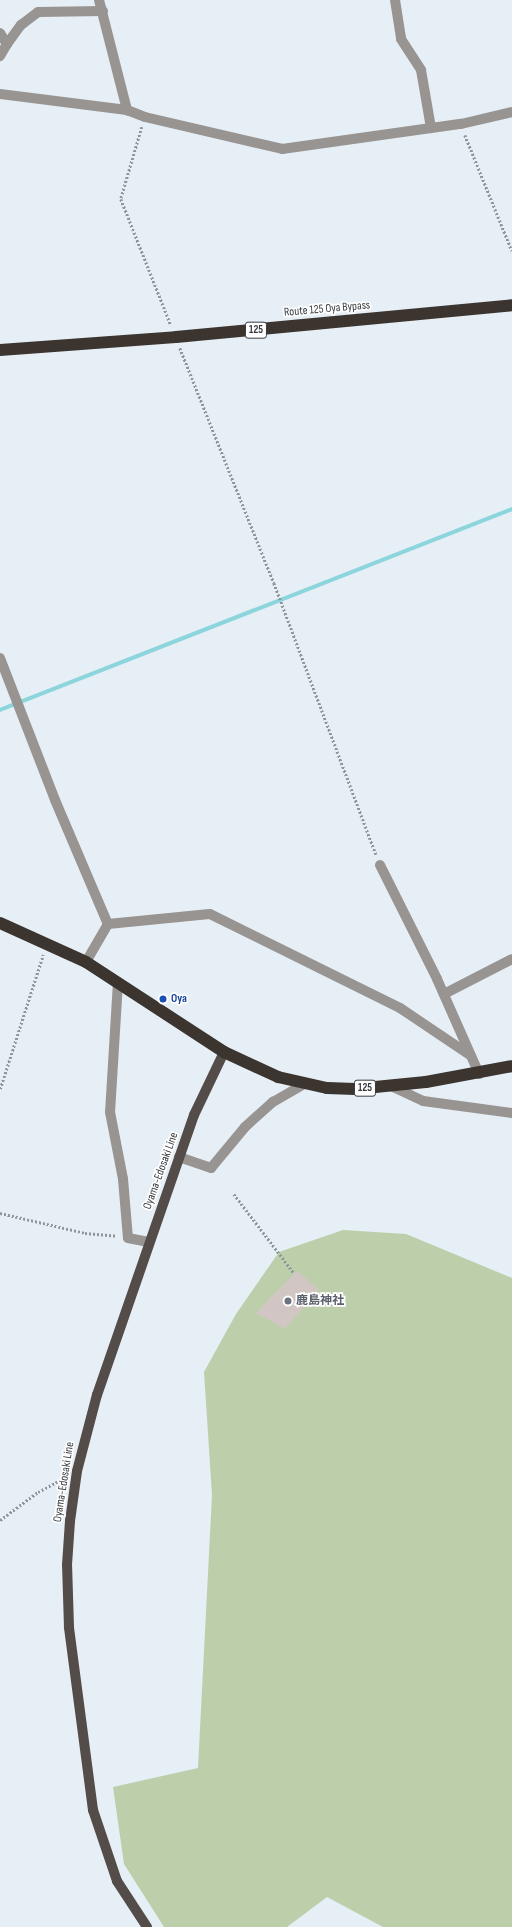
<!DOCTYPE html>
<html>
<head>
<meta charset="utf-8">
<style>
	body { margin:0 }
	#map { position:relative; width:512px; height:1927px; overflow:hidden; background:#e6eef6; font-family:"Sofia Sans Condensed","Noto Sans JP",sans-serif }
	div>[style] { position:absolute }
	.green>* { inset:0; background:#bccfaa }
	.stream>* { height:4px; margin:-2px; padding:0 2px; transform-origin:2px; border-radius:2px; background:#8cd5dc }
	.building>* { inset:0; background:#d1c6c3 }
	.path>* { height:2.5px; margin-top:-1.25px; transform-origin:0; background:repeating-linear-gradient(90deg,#90959b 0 2px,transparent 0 4px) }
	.minor>* { height:10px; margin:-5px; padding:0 5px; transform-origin:5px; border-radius:5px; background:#989491 }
	.major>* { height:10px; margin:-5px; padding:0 5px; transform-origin:5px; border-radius:5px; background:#534c48 }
	.highway>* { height:12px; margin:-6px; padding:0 6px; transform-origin:6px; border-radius:6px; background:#3c342f }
	.dots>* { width:11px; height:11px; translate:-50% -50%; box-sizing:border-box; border:2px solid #fff; border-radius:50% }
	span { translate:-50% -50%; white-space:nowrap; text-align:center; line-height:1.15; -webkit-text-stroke:3.5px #fff; paint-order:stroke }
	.shield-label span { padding:1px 3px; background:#fff; border:1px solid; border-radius:3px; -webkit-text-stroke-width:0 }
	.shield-label { font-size:11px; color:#373a3e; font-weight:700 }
	.street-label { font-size:12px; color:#373a3e }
	.transit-label { font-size:12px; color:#164399; font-weight:700 }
	.left { translate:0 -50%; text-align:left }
	.worship-label { font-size:12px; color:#5b616d; font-weight:700 }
</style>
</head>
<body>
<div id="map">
	<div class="green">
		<div style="clip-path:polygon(343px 1230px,406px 1234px,512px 1278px,512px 1927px,383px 1927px,327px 1897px,287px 1927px,164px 1927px,124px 1864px,113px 1787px,198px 1768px,212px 1495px,204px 1372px,236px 1314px,279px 1252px)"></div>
	</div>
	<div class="stream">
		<div style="left:0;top:710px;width:550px;rotate:-21.43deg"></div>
	</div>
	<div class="building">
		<div style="clip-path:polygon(297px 1271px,319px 1290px,285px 1329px,256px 1313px)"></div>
	</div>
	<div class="path">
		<div style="left:142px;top:127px;width:75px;rotate:106.3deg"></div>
		<div style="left:121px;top:199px;width:136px;rotate:68.4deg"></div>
		<div style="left:465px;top:135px;width:125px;rotate:67.9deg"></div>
		<div style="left:180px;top:348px;width:253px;rotate:68.2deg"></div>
		<div style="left:274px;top:583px;width:290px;rotate:69.4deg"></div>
		<div style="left:0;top:1089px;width:141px;rotate:-72.2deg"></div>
		<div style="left:234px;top:1194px;width:99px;rotate:52.8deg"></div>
		<div style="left:0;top:1213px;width:87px;rotate:13.2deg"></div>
		<div style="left:85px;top:1233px;width:32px;rotate:5deg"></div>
		<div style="left:0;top:1520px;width:47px;rotate:-36.4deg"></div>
		<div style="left:38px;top:1492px;width:30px;rotate:-28deg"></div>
	</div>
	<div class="minor">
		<div style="left:99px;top:0;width:114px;rotate:75.7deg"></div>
		<div style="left:395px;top:0;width:39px;rotate:81deg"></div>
		<div style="left:401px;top:39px;width:37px;rotate:57deg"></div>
		<div style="left:421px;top:70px;width:59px;rotate:80.2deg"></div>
		<div style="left:0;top:33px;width:13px;rotate:58deg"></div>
		<div style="left:7px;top:44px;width:14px;rotate:120deg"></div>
		<div style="left:7px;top:44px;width:24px;rotate:-54deg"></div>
		<div style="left:21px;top:25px;width:21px;rotate:-37deg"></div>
		<div style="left:38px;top:12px;width:65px;rotate:-0.9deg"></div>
		<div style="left:0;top:94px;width:128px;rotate:7.2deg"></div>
		<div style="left:127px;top:110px;width:19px;rotate:21deg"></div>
		<div style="left:145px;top:117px;width:141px;rotate:13.1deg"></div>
		<div style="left:282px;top:149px;width:181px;rotate:-8deg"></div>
		<div style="left:461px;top:124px;width:52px;rotate:-13.2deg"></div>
		<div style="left:0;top:658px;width:152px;rotate:68.8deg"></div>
		<div style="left:55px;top:800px;width:135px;rotate:66.9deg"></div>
		<div style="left:108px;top:924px;width:44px;rotate:120.1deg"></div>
		<div style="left:380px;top:865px;width:127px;rotate:63.4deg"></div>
		<div style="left:437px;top:979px;width:104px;rotate:66.1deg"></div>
		<div style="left:108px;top:924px;width:102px;rotate:-5.6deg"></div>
		<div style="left:210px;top:914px;width:212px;rotate:26.3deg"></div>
		<div style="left:400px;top:1008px;width:84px;rotate:33.9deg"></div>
		<div style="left:118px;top:982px;width:130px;rotate:93.5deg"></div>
		<div style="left:110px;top:1112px;width:68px;rotate:79deg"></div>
		<div style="left:123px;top:1179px;width:59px;rotate:85.2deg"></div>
		<div style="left:128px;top:1238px;width:21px;rotate:11deg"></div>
		<div style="left:444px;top:994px;width:76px;rotate:-27.2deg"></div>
		<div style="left:391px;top:1086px;width:35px;rotate:25deg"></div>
		<div style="left:423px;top:1101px;width:90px;rotate:7.7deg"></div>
		<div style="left:179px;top:1157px;width:34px;rotate:19deg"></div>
		<div style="left:211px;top:1168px;width:53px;rotate:-50.3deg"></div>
		<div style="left:245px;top:1127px;width:38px;rotate:-42deg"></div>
		<div style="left:273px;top:1102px;width:36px;rotate:-30deg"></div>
	</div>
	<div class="major">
		<div style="left:147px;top:1927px;width:55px;rotate:-123.1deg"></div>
		<div style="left:117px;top:1881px;width:75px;rotate:-108.7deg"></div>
		<div style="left:93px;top:1810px;width:185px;rotate:-97.5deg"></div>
		<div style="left:69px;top:1627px;width:62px;rotate:-91.8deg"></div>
		<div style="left:67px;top:1565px;width:44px;rotate:-86.1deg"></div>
		<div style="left:70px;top:1521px;width:50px;rotate:-82deg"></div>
		<div style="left:77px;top:1471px;width:79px;rotate:-75.3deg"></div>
		<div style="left:97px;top:1395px;width:296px;rotate:-70.9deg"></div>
		<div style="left:194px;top:1115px;width:70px;rotate:-64.5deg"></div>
	</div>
	<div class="highway">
		<div style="left:0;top:350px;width:176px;rotate:-4.2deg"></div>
		<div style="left:176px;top:337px;width:338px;rotate:-5.4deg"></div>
		<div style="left:0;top:923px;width:94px;rotate:24.4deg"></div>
		<div style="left:86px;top:962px;width:165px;rotate:33.1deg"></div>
		<div style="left:224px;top:1052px;width:60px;rotate:24.8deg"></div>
		<div style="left:278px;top:1077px;width:50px;rotate:12.7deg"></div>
		<div style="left:327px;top:1088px;width:28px;rotate:2deg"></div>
		<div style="left:355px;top:1089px;width:71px;rotate:-5.6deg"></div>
		<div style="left:426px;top:1082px;width:87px;rotate:-10.5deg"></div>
	</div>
	<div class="dots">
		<div style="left:163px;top:999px;background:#1a4fb4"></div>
		<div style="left:288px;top:1301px;background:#6b7280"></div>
	</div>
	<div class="shield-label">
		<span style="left:256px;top:330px">125</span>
		<span style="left:365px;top:1088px">125</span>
	</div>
	<div class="street-label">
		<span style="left:327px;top:309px;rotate:-5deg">Route 125 Oya Bypass</span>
		<span style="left:161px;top:1171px;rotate:-70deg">Oyama-Edosaki Line</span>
		<span style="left:64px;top:1482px;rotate:-81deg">Oyama-Edosaki Line</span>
	</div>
	<div class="transit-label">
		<span class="left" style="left:171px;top:999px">Oya</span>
	</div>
	<div class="worship-label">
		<span class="left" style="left:296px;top:1301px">鹿島神社</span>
	</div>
</div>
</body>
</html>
